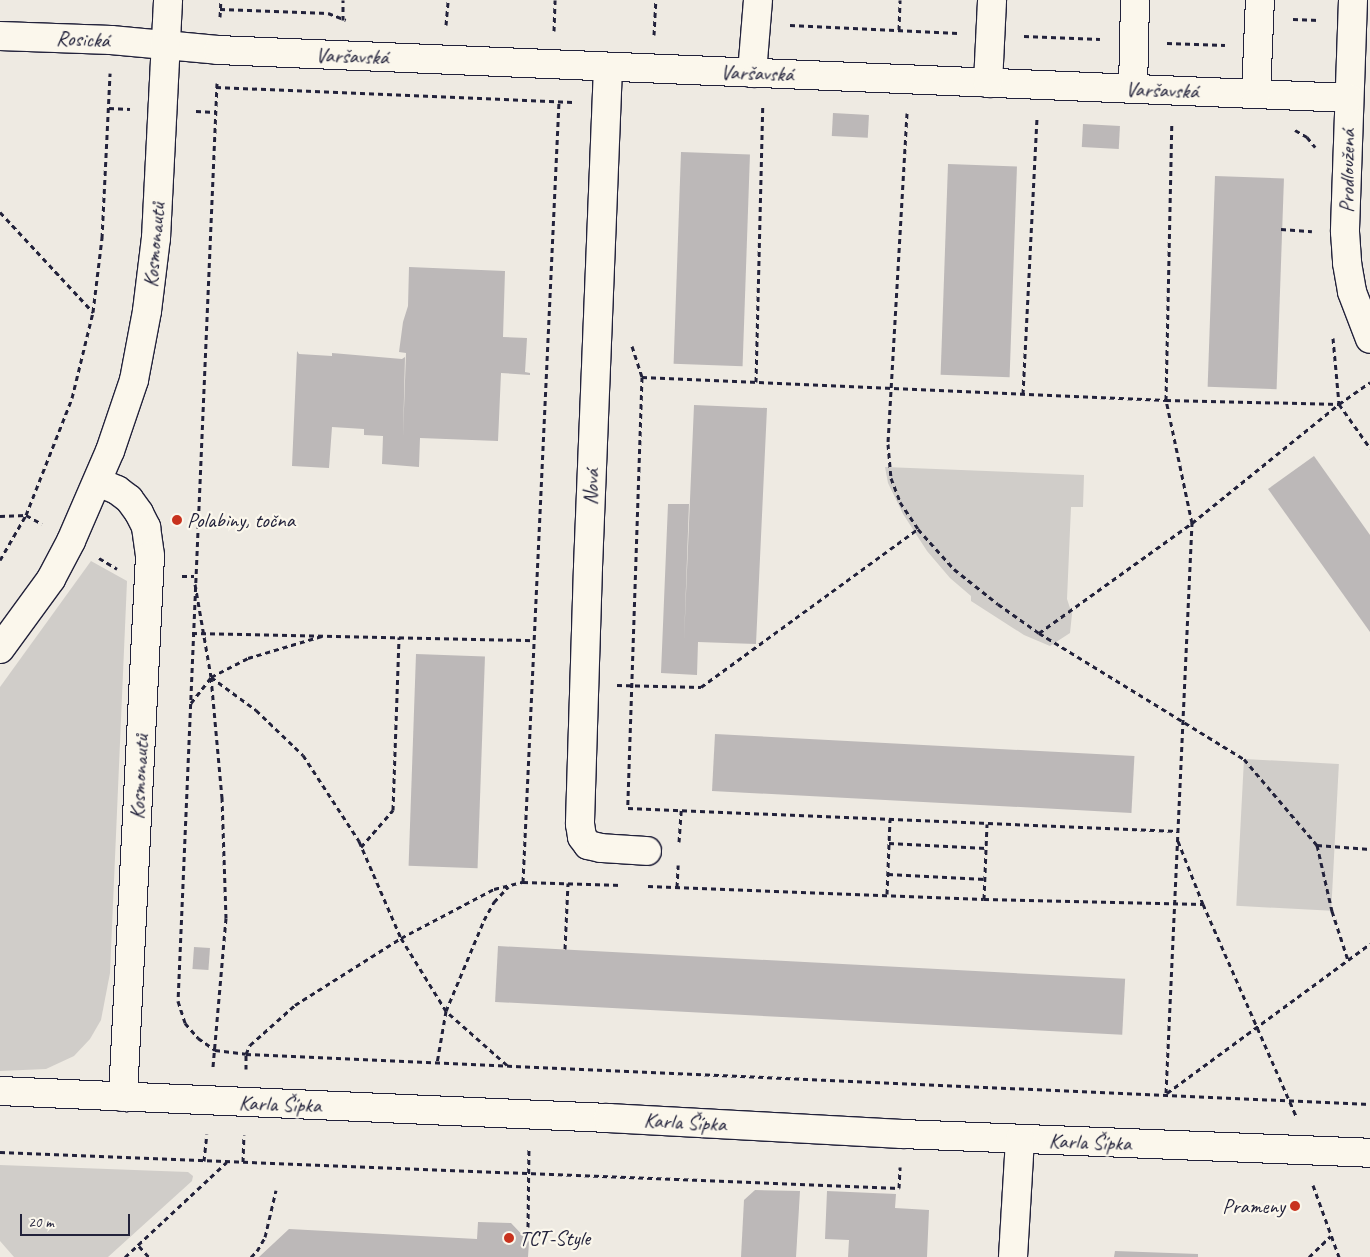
<!DOCTYPE html>
<html>
<head>
<meta charset="utf-8">
<style>
	body { margin:0 }
	#map { position:relative; width:1370px; height:1257px; overflow:hidden; background:#eeeae2; font-family:Caveat,sans-serif }
	div>[style] { position:absolute }
	.green>* { inset:0; background:#d0cdc9; transform-origin:0 0 }
	.building>* { inset:0; background:#bcb8b8; transform-origin:0 0 }
	.path>* { height:3px; margin-top:-1.5px; transform-origin:0; background:repeating-linear-gradient(90deg,#22223b 0 5px,transparent 0 9px) }
	.roads { filter:drop-shadow(1px 0 #22223b) drop-shadow(-1px 0 #22223b) drop-shadow(0 1px #22223b) drop-shadow(0 -1px #22223b) }
	.minor>* { height:28px; margin:-14px; padding:0 14px; transform-origin:14px; border-radius:14px; background:#fbf7ec }
	.dots>* { width:14px; height:14px; translate:-50% -50%; box-sizing:border-box; border:2px solid #fbf7ec; border-radius:50% }
	span { translate:-50% -50%; white-space:nowrap; text-align:center; line-height:1.15; -webkit-text-stroke:4.5px #fbf7ec; paint-order:stroke }
	.street-label { font-size:21px; color:#22223b }
	.poi-label { font-size:21px; color:#22223b }
	.left { translate:0 -50%; text-align:left }
	.right { translate:-100% -50%; text-align:right }
	.scale { position:absolute; left:20px; top:1214px; width:110px; height:22px; box-sizing:border-box; border:2px solid #22223b; border-top:0; padding-left:6px; font-size:15px; line-height:18px; white-space:nowrap; color:#22223b; -webkit-text-stroke:4px #fbf7ec; paint-order:stroke }
</style>
</head>
<body>
<div id="map">
	<div class="green">
		<div style="clip-path:polygon(885px 467px,1084px 475px,1083px 507px,1071px 507px,1067px 599px,1072px 614px,1070px 633px,1050px 646px,1024px 635px,971px 601px,971px 596px,950px 578px,927px 551px,903px 514px,888px 483px)"></div>
		<div style="clip-path:polygon(91px 561px,127px 581px,110px 973px,101px 1020px,90px 1039px,74px 1056px,46px 1069px,0 1071px,0 687px)"></div>
		<div style="left:1244px;top:759px;width:95px;height:147px;rotate:3deg"></div>
		<div style="clip-path:polygon(0 1165px,188px 1172px,193px 1176px,192px 1181px,108px 1257px,14px 1257px,0 1241px)"></div>
	</div>
	<div class="building">
		<div style="left:833px;top:113px;width:36px;height:23px;rotate:3deg"></div>
		<div style="left:1083px;top:124px;width:37px;height:23px;rotate:3deg"></div>
		<div style="left:681px;top:152px;width:69px;height:212px;rotate:2deg"></div>
		<div style="left:948px;top:164px;width:69px;height:211px;rotate:2deg"></div>
		<div style="left:1215px;top:176px;width:69px;height:211px;rotate:2deg"></div>
		<div style="clip-path:polygon(409px 267px,505px 271px,503px 337px,527px 338px,525px 372px,530px 373px,530px 375px,501px 373px,498px 441px,420px 438px,419px 467px,382px 464px,383px 436px,364px 435px,364px 429px,332px 427px,329px 468px,292px 466px,297px 351px,299px 354px,332px 356px,332px 353px,402px 359px,405px 357px,403px 437px,406px 353px,399px 352px,403px 322px,408px 306px)"></div>
		<div style="clip-path:polygon(694px 405px,767px 408px,756px 644px,698px 642px,697px 675px,661px 673px,668px 504px,689px 504px,684px 641px)"></div>
		<div style="clip-path:polygon(1314px 456px,1370px 535px,1370px 632px,1268px 489px)"></div>
		<div style="left:416px;top:654px;width:69px;height:212px;rotate:2deg"></div>
		<div style="left:715px;top:734px;width:420px;height:57px;rotate:3deg"></div>
		<div style="left:498px;top:946px;width:628px;height:56px;rotate:3deg"></div>
		<div style="left:194px;top:947px;width:16px;height:22px;rotate:4deg"></div>
		<div style="clip-path:polygon(755px 1190px,800px 1191px,796px 1257px,741px 1257px,744px 1200px)"></div>
		<div style="clip-path:polygon(827px 1191px,896px 1194px,895px 1208px,929px 1210px,927px 1257px,848px 1257px,849px 1240px,825px 1239px)"></div>
		<div style="clip-path:polygon(478px 1222px,511px 1223px,529px 1242px,528px 1257px,259px 1257px,289px 1229px,477px 1239px)"></div>
		<div style="clip-path:polygon(1115px 1251px,1198px 1254px,1198px 1257px,1114px 1257px)"></div>
	</div>
	<div class="path">
		<div style="left:220px;top:9px;width:108px;rotate:2.1deg"></div>
		<div style="left:328px;top:13px;width:19px;rotate:21deg"></div>
		<div style="left:220px;top:17px;width:17px;rotate:-87deg"></div>
		<div style="left:1293px;top:19px;width:26px;rotate:2deg"></div>
		<div style="left:343px;top:20px;width:20px;rotate:-90deg"></div>
		<div style="left:446px;top:25px;width:25px;rotate:-85deg"></div>
		<div style="left:790px;top:25px;width:168px;rotate:2.7deg"></div>
		<div style="left:899px;top:30px;width:30px;rotate:-88deg"></div>
		<div style="left:554px;top:31px;width:31px;rotate:-88deg"></div>
		<div style="left:654px;top:35px;width:35px;rotate:-87deg"></div>
		<div style="left:1024px;top:36px;width:76px;rotate:2.3deg"></div>
		<div style="left:1167px;top:43px;width:58px;rotate:2deg"></div>
		<div style="left:217px;top:83px;width:919px;rotate:92.43deg"></div>
		<div style="left:178px;top:1001px;width:23px;rotate:72deg"></div>
		<div style="left:185px;top:1023px;width:20px;rotate:49deg"></div>
		<div style="left:198px;top:1038px;width:21px;rotate:35deg"></div>
		<div style="left:215px;top:1050px;width:31px;rotate:7deg"></div>
		<div style="left:246px;top:1054px;width:1125px;rotate:2.55deg"></div>
		<div style="left:216px;top:87px;width:357px;rotate:2.4deg"></div>
		<div style="left:109px;top:108px;width:21px;rotate:3deg"></div>
		<div style="left:196px;top:111px;width:19px;rotate:3deg"></div>
		<div style="left:907px;top:113px;width:332px;rotate:93.3deg"></div>
		<div style="left:888px;top:444px;width:34px;rotate:85deg"></div>
		<div style="left:891px;top:478px;width:26px;rotate:69deg"></div>
		<div style="left:900px;top:502px;width:32px;rotate:56deg"></div>
		<div style="left:918px;top:529px;width:54px;rotate:48deg"></div>
		<div style="left:954px;top:569px;width:56px;rotate:38.5deg"></div>
		<div style="left:998px;top:604px;width:50px;rotate:35.3deg"></div>
		<div style="left:1039px;top:633px;width:241px;rotate:31.6deg"></div>
		<div style="left:1244px;top:759px;width:113px;rotate:49.7deg"></div>
		<div style="left:1317px;top:845px;width:53px;rotate:4.3deg"></div>
		<div style="left:1295px;top:130px;width:14px;rotate:30deg"></div>
		<div style="left:1307px;top:137px;width:13px;rotate:51deg"></div>
		<div style="left:0;top:212px;width:137px;rotate:47.1deg"></div>
		<div style="left:1281px;top:229px;width:31px;rotate:4deg"></div>
		<div style="left:1333px;top:338px;width:66px;rotate:84.8deg"></div>
		<div style="left:1339px;top:404px;width:54px;rotate:54.8deg"></div>
		<div style="left:632px;top:346px;width:33px;rotate:72deg"></div>
		<div style="left:642px;top:377px;width:431px;rotate:91.9deg"></div>
		<div style="left:628px;top:808px;width:550px;rotate:2.39deg"></div>
		<div style="left:642px;top:377px;width:525px;rotate:2.51deg"></div>
		<div style="left:1166px;top:400px;width:173px;rotate:1.3deg"></div>
		<div style="left:756px;top:382px;width:277px;rotate:-88.6deg"></div>
		<div style="left:1023px;top:394px;width:277px;rotate:-87.1deg"></div>
		<div style="left:0;top:516px;width:26px;rotate:-2deg"></div>
		<div style="left:26px;top:515px;width:18px;rotate:29deg"></div>
		<div style="left:99px;top:558px;width:21px;rotate:31deg"></div>
		<div style="left:0;top:560px;width:52px;rotate:-60deg"></div>
		<div style="left:26px;top:515px;width:126px;rotate:-68.5deg"></div>
		<div style="left:72px;top:398px;width:89px;rotate:-76.3deg"></div>
		<div style="left:93px;top:312px;width:75px;rotate:-83.1deg"></div>
		<div style="left:102px;top:238px;width:165px;rotate:-87.2deg"></div>
		<div style="left:182px;top:576px;width:12px"></div>
		<div style="left:195px;top:584px;width:94px;rotate:80.2deg"></div>
		<div style="left:211px;top:677px;width:121px;rotate:84.8deg"></div>
		<div style="left:222px;top:797px;width:121px;rotate:88.1deg"></div>
		<div style="left:226px;top:918px;width:151px;rotate:95deg"></div>
		<div style="left:192px;top:633px;width:342px;rotate:1.2deg"></div>
		<div style="left:1039px;top:633px;width:188px;rotate:-35.7deg"></div>
		<div style="left:1192px;top:523px;width:189px;rotate:-39deg"></div>
		<div style="left:1339px;top:404px;width:38px;rotate:-35deg"></div>
		<div style="left:211px;top:677px;width:42px;rotate:-27.2deg"></div>
		<div style="left:248px;top:658px;width:77px;rotate:-16.6deg"></div>
		<div style="left:617px;top:685px;width:84px;rotate:1.4deg"></div>
		<div style="left:701px;top:687px;width:268px;rotate:-36.1deg"></div>
		<div style="left:191px;top:703px;width:33px;rotate:-52deg"></div>
		<div style="left:211px;top:677px;width:56px;rotate:36.3deg"></div>
		<div style="left:256px;top:710px;width:65px;rotate:43.8deg"></div>
		<div style="left:303px;top:755px;width:103px;rotate:56.9deg"></div>
		<div style="left:359px;top:841px;width:106px;rotate:66.6deg"></div>
		<div style="left:401px;top:938px;width:86px;rotate:58.3deg"></div>
		<div style="left:446px;top:1011px;width:53px;rotate:99.8deg"></div>
		<div style="left:1178px;top:841px;width:68px;rotate:68.4deg"></div>
		<div style="left:1203px;top:904px;width:232px;rotate:66.3deg"></div>
		<div style="left:679px;top:842px;width:32px;rotate:-86deg"></div>
		<div style="left:889px;top:843px;width:97px;rotate:3deg"></div>
		<div style="left:1317px;top:845px;width:68px;rotate:77.2deg"></div>
		<div style="left:1332px;top:911px;width:52px;rotate:71.9deg"></div>
		<div style="left:361px;top:847px;width:49px;rotate:-49.1deg"></div>
		<div style="left:393px;top:810px;width:173px;rotate:-88deg"></div>
		<div style="left:888px;top:874px;width:97px;rotate:3deg"></div>
		<div style="left:523px;top:882px;width:782px;rotate:-87.36deg"></div>
		<div style="left:648px;top:886px;width:336px;rotate:2.2deg"></div>
		<div style="left:984px;top:899px;width:219px;rotate:1.3deg"></div>
		<div style="left:677px;top:887px;width:22px;rotate:-87deg"></div>
		<div style="left:887px;top:894px;width:75px;rotate:-87.7deg"></div>
		<div style="left:984px;top:899px;width:75px;rotate:-87.7deg"></div>
		<div style="left:565px;top:949px;width:66px;rotate:-87.4deg"></div>
		<div style="left:507px;top:1065px;width:81px;rotate:-138.5deg"></div>
		<div style="left:446px;top:1011px;width:99px;rotate:-67.3deg"></div>
		<div style="left:484px;top:920px;width:21px;rotate:-61deg"></div>
		<div style="left:494px;top:902px;width:21px;rotate:-47deg"></div>
		<div style="left:246px;top:1069px;width:15px;rotate:-90deg"></div>
		<div style="left:246px;top:1054px;width:10px;rotate:-66deg"></div>
		<div style="left:250px;top:1045px;width:60px;rotate:-41.6deg"></div>
		<div style="left:295px;top:1005px;width:125px;rotate:-32.3deg"></div>
		<div style="left:401px;top:938px;width:105px;rotate:-27.8deg"></div>
		<div style="left:494px;top:889px;width:30px;rotate:-14deg"></div>
		<div style="left:523px;top:882px;width:99px;rotate:1.7deg"></div>
		<div style="left:1166px;top:1093px;width:571px;rotate:-87.39deg"></div>
		<div style="left:1192px;top:523px;width:126px;rotate:-101.9deg"></div>
		<div style="left:1166px;top:400px;width:278px;rotate:-88.8deg"></div>
		<div style="left:1167px;top:1093px;width:252px;rotate:-36.3deg"></div>
		<div style="left:0;top:1152px;width:900px;rotate:2.29deg"></div>
		<div style="left:899px;top:1188px;width:21px;rotate:-87deg"></div>
		<div style="left:204px;top:1161px;width:27px;rotate:-84deg"></div>
		<div style="left:243px;top:1162px;width:27px;rotate:-88deg"></div>
		<div style="left:1313px;top:1185px;width:77px;rotate:70.1deg"></div>
		<div style="left:528px;top:1227px;width:79px;rotate:-89.3deg"></div>
		<div style="left:139px;top:1246px;width:15px;rotate:48deg"></div>
		<div style="left:125px;top:1257px;width:139px;rotate:-43deg"></div>
		<div style="left:251px;top:1257px;width:8px;rotate:-45deg"></div>
		<div style="left:257px;top:1251px;width:16px;rotate:-60deg"></div>
		<div style="left:265px;top:1237px;width:48px;rotate:-76.8deg"></div>
		<div style="left:1309px;top:1257px;width:30px;rotate:-44deg"></div>
	</div>
	<div class="roads">
		<div class="minor">
			<div style="left:1353px;top:0;width:232px;rotate:92deg"></div>
			<div style="left:1345px;top:232px;width:31px;rotate:86deg"></div>
			<div style="left:1347px;top:263px;width:29px;rotate:80deg"></div>
			<div style="left:1352px;top:292px;width:50px;rotate:69deg"></div>
			<div style="left:0;top:36px;width:111px;rotate:2.1deg"></div>
			<div style="left:111px;top:40px;width:107px;rotate:5.3deg"></div>
			<div style="left:218px;top:50px;width:1132px;rotate:2.43deg"></div>
			<div style="left:608px;top:67px;width:500px;rotate:92.29deg"></div>
			<div style="left:588px;top:567px;width:257px;rotate:91.8deg"></div>
			<div style="left:580px;top:824px;width:13px;rotate:81deg"></div>
			<div style="left:582px;top:837px;width:10px;rotate:53deg"></div>
			<div style="left:588px;top:845px;width:13px;rotate:13deg"></div>
			<div style="left:601px;top:848px;width:46px;rotate:3.7deg"></div>
			<div style="left:752px;top:73px;width:73px;rotate:-85.3deg"></div>
			<div style="left:988px;top:83px;width:83px;rotate:-87.2deg"></div>
			<div style="left:1133px;top:89px;width:89px;rotate:-88.7deg"></div>
			<div style="left:1256px;top:94px;width:94px;rotate:-87.6deg"></div>
			<div style="left:98px;top:482px;width:21px;rotate:23deg"></div>
			<div style="left:117px;top:490px;width:15px;rotate:37deg"></div>
			<div style="left:129px;top:499px;width:17px;rotate:54deg"></div>
			<div style="left:139px;top:513px;width:16px;rotate:63deg"></div>
			<div style="left:146px;top:527px;width:29px;rotate:82deg"></div>
			<div style="left:150px;top:556px;width:542px;rotate:92.86deg"></div>
			<div style="left:0;top:649px;width:87px;rotate:-53.9deg"></div>
			<div style="left:51px;top:579px;width:43px;rotate:-62.2deg"></div>
			<div style="left:71px;top:541px;width:98px;rotate:-66.6deg"></div>
			<div style="left:110px;top:451px;width:75px;rotate:-71.3deg"></div>
			<div style="left:134px;top:380px;width:70px;rotate:-79.3deg"></div>
			<div style="left:147px;top:311px;width:74px;rotate:-83deg"></div>
			<div style="left:156px;top:238px;width:238px;rotate:-87.1deg"></div>
			<div style="left:0;top:1091px;width:609px;rotate:2.54deg"></div>
			<div style="left:608px;top:1118px;width:294px;rotate:3.1deg"></div>
			<div style="left:902px;top:1134px;width:468px;rotate:2.3deg"></div>
			<div style="left:1013px;top:1257px;width:118px;rotate:-86.6deg"></div>
		</div>
	</div>
	<div class="dots">
		<div style="left:177px;top:520px;background:#c8321e"></div>
		<div style="left:1295px;top:1206px;background:#c8321e"></div>
		<div style="left:509px;top:1238px;background:#c8321e"></div>
	</div>
	<div class="street-label">
		<span style="left:83px;top:39px;rotate:3deg">Rosická</span>
		<span style="left:352px;top:56px;rotate:2deg">Varšavská</span>
		<span style="left:757px;top:73px;rotate:2deg">Varšavská</span>
		<span style="left:1162px;top:90px;rotate:2deg">Varšavská</span>
		<span style="left:1347px;top:171px;rotate:-89deg">Prodloužená</span>
		<span style="left:154px;top:245px;rotate:-85deg">Kosmonautů</span>
		<span style="left:591px;top:487px;rotate:-87deg">Nová</span>
		<span style="left:139px;top:777px;rotate:-87deg">Kosmonautů</span>
		<span style="left:280px;top:1104px;rotate:2deg">Karla Šípka</span>
		<span style="left:685px;top:1122px;rotate:3deg">Karla Šípka</span>
		<span style="left:1090px;top:1142px;rotate:2deg">Karla Šípka</span>
	</div>
	<div class="poi-label">
		<span class="left" style="left:187px;top:520px">Polabiny, točna</span>
		<span class="right" style="left:1285px;top:1206px">Prameny</span>
		<span class="left" style="left:519px;top:1238px">TCT-Style</span>
	</div>
	<div class="scale">20 m</div>
</div>
</body>
</html>
